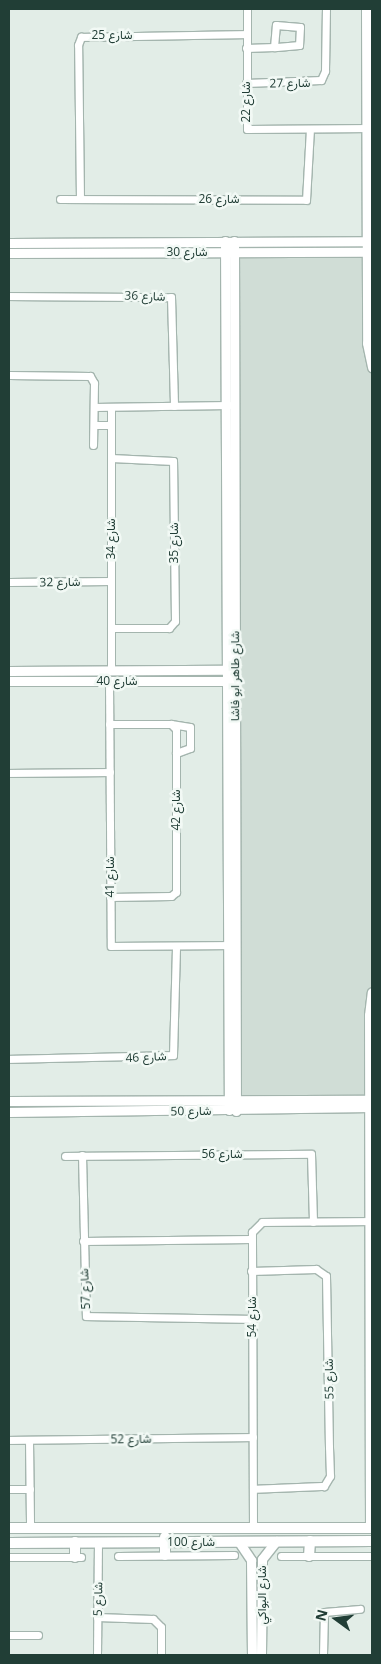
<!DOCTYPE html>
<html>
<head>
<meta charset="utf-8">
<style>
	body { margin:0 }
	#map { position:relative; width:381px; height:1664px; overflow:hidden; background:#e2ede7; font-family:"Open Sans",Vazirmatn,sans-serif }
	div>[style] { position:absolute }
	.built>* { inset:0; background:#d0ddd6; transform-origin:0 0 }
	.roads { filter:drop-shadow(1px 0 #a4b5ae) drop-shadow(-1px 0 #a4b5ae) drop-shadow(0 1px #a4b5ae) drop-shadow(0 -1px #a4b5ae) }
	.minor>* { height:7px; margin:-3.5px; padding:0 3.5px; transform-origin:3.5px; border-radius:3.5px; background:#fff }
	.tertiary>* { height:9px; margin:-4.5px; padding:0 4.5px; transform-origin:4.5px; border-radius:4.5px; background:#fff }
	.secondary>* { height:10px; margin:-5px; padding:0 5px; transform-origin:5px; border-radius:5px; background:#fff }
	span { translate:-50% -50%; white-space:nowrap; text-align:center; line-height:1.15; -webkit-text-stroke:5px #f2f9f5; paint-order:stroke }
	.street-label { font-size:12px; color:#213e36 }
	.frame { position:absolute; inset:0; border:10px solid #213e36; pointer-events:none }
	.north { position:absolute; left:311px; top:1594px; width:50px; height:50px; -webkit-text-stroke:4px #f2f9f5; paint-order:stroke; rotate:284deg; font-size:14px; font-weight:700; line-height:20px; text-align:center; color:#213e36 }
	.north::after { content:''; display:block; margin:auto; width:18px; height:22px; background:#213e36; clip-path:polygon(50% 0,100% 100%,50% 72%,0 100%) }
</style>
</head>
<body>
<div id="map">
	<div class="built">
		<div style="left:229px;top:247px;width:143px;height:859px"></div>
	</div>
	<div class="roads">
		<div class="minor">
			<div style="left:247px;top:9px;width:120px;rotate:90deg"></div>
			<div style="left:247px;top:129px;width:125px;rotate:-0.5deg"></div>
			<div style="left:246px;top:48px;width:28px;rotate:-2deg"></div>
			<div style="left:274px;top:47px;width:22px;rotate:-85deg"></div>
			<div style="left:276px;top:25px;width:24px;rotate:5deg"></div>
			<div style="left:300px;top:27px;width:18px;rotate:93deg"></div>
			<div style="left:299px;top:45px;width:25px;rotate:175deg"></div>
			<div style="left:246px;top:83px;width:75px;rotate:-2.3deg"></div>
			<div style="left:321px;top:80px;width:10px;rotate:-66deg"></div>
			<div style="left:325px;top:71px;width:62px;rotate:-89.1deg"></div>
			<div style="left:60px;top:199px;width:246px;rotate:0.2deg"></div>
			<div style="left:306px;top:200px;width:71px;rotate:-86.8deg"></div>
			<div style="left:80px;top:199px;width:154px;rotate:-90.7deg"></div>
			<div style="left:78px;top:45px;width:9px;rotate:-69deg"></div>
			<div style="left:81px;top:37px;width:166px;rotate:-1deg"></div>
			<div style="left:9px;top:296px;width:162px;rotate:0.4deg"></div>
			<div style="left:171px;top:297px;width:109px;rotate:88.4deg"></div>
			<div style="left:9px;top:375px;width:81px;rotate:0.7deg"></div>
			<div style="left:90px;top:376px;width:8px;rotate:60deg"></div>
			<div style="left:94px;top:383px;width:62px;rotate:90.9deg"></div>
			<div style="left:94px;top:407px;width:135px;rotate:-0.8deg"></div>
			<div style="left:94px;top:425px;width:17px"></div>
			<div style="left:9px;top:582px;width:102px;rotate:-0.6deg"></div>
			<div style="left:111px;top:628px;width:58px"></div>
			<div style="left:169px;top:628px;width:9px;rotate:-49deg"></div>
			<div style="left:175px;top:621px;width:160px;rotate:-90.7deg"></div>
			<div style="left:173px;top:461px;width:62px;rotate:-177.2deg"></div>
			<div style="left:111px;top:670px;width:263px;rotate:-90deg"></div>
			<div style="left:109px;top:681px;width:265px;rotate:89.6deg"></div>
			<div style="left:111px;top:946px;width:122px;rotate:-0.5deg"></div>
			<div style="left:109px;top:724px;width:62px"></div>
			<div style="left:171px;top:724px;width:7px;rotate:45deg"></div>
			<div style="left:176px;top:729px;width:163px;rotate:90deg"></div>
			<div style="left:176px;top:892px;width:6px;rotate:141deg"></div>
			<div style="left:171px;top:896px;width:61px;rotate:179.1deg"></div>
			<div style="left:171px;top:724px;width:19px;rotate:9deg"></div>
			<div style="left:190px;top:727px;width:21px;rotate:90deg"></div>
			<div style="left:190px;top:748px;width:15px;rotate:160deg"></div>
			<div style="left:9px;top:773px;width:101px;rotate:-0.6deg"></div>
			<div style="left:9px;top:1059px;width:164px;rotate:-1.4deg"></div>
			<div style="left:173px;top:1055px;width:108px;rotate:-88.4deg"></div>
			<div style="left:82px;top:1155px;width:161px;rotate:88.6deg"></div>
			<div style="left:86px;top:1316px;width:166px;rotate:1deg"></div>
			<div style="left:65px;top:1156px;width:246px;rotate:-0.5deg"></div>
			<div style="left:311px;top:1154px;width:68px;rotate:88.3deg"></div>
			<div style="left:83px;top:1241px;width:168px;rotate:-0.7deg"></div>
			<div style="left:251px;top:1271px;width:65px;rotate:-1.8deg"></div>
			<div style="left:316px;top:1269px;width:12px;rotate:35deg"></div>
			<div style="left:326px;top:1276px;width:171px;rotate:89deg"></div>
			<div style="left:329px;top:1447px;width:29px;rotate:88deg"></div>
			<div style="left:330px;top:1476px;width:12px;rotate:121deg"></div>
			<div style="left:324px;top:1486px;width:71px;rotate:177.6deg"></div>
			<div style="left:9px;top:1440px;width:244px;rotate:-0.7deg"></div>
			<div style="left:29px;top:1440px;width:88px;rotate:89.3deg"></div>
			<div style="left:9px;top:1489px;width:21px"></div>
			<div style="left:253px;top:1528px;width:296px;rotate:-90.2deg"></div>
			<div style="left:252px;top:1232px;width:14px;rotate:-45deg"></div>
			<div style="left:262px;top:1222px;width:110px;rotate:-0.5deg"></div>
			<div style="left:118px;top:1556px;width:116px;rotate:-0.5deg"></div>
			<div style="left:281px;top:1556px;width:91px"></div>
			<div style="left:9px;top:1557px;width:72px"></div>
			<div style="left:97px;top:1617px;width:56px;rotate:2deg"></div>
			<div style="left:153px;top:1619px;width:11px;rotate:45deg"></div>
			<div style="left:161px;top:1627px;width:28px;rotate:90deg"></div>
			<div style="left:9px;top:1635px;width:29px"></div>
			<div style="left:97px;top:1655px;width:113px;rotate:-89.5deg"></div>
			<div style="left:323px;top:1655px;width:43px;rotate:-88.7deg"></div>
			<div style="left:324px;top:1612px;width:36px;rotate:-5deg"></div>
		</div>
		<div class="tertiary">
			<div style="left:366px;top:9px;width:334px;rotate:89.8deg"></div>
			<div style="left:367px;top:343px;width:25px;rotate:78deg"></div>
			<div style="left:225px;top:241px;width:869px;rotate:89.74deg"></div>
			<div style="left:234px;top:241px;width:870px;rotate:89.87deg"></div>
			<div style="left:9px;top:243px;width:357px;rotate:-0.3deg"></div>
			<div style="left:9px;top:253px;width:357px;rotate:-0.2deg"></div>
			<div style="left:9px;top:671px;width:216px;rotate:-0.3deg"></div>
			<div style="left:9px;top:681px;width:216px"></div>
			<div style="left:9px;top:1101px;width:363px;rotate:-0.2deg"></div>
			<div style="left:9px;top:1112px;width:363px;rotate:-0.8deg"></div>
			<div style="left:370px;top:1528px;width:513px;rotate:-90.11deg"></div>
			<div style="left:369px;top:1015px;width:23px;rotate:-83deg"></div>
			<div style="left:239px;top:1542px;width:22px;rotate:56deg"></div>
			<div style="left:251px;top:1560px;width:95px;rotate:89.4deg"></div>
			<div style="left:261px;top:1655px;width:96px;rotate:-89.4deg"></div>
			<div style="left:262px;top:1559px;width:23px;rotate:-52deg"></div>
		</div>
		<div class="secondary">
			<div style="left:9px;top:1528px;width:363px"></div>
			<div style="left:9px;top:1543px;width:363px;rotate:-0.3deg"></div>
			<div style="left:165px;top:1555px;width:18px;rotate:-90deg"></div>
			<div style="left:309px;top:1556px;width:15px;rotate:-86deg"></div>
			<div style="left:75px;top:1557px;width:15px;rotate:-90deg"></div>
		</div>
	</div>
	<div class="street-label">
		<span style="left:112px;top:35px">شارع 25</span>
		<span style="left:290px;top:83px;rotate:-1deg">شارع 27</span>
		<span style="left:246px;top:102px;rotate:-90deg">شارع 22</span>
		<span style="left:219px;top:199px">شارع 26</span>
		<span style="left:187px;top:252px">شارع 30</span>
		<span style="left:145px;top:296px;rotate:2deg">شارع 36</span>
		<span style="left:111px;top:539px;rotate:-90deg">شارع 34</span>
		<span style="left:174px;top:543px;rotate:-90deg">شارع 35</span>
		<span style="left:60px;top:582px;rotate:-1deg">شارع 32</span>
		<span style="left:235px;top:676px;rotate:-90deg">شارع طاهر ابو فاشا</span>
		<span style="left:117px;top:681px">شارع 40</span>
		<span style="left:176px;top:810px;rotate:-90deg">شارع 42</span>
		<span style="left:110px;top:877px;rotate:-90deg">شارع 41</span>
		<span style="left:146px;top:1057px;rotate:-3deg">شارع 46</span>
		<span style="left:191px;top:1111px;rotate:-1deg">شارع 50</span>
		<span style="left:222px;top:1154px">شارع 56</span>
		<span style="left:85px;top:1289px;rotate:-93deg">شارع 57</span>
		<span style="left:252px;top:1317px;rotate:-90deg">شارع 54</span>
		<span style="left:329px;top:1379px;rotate:-91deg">شارع 55</span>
		<span style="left:131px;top:1439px;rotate:-1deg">شارع 52</span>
		<span style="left:191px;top:1542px">شارع 100</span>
		<span style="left:262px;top:1595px;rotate:-90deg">شارع البواكي</span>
		<span style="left:98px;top:1599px;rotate:-89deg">شارع 5</span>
	</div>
	<div class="frame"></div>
	<div class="north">N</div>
</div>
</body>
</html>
